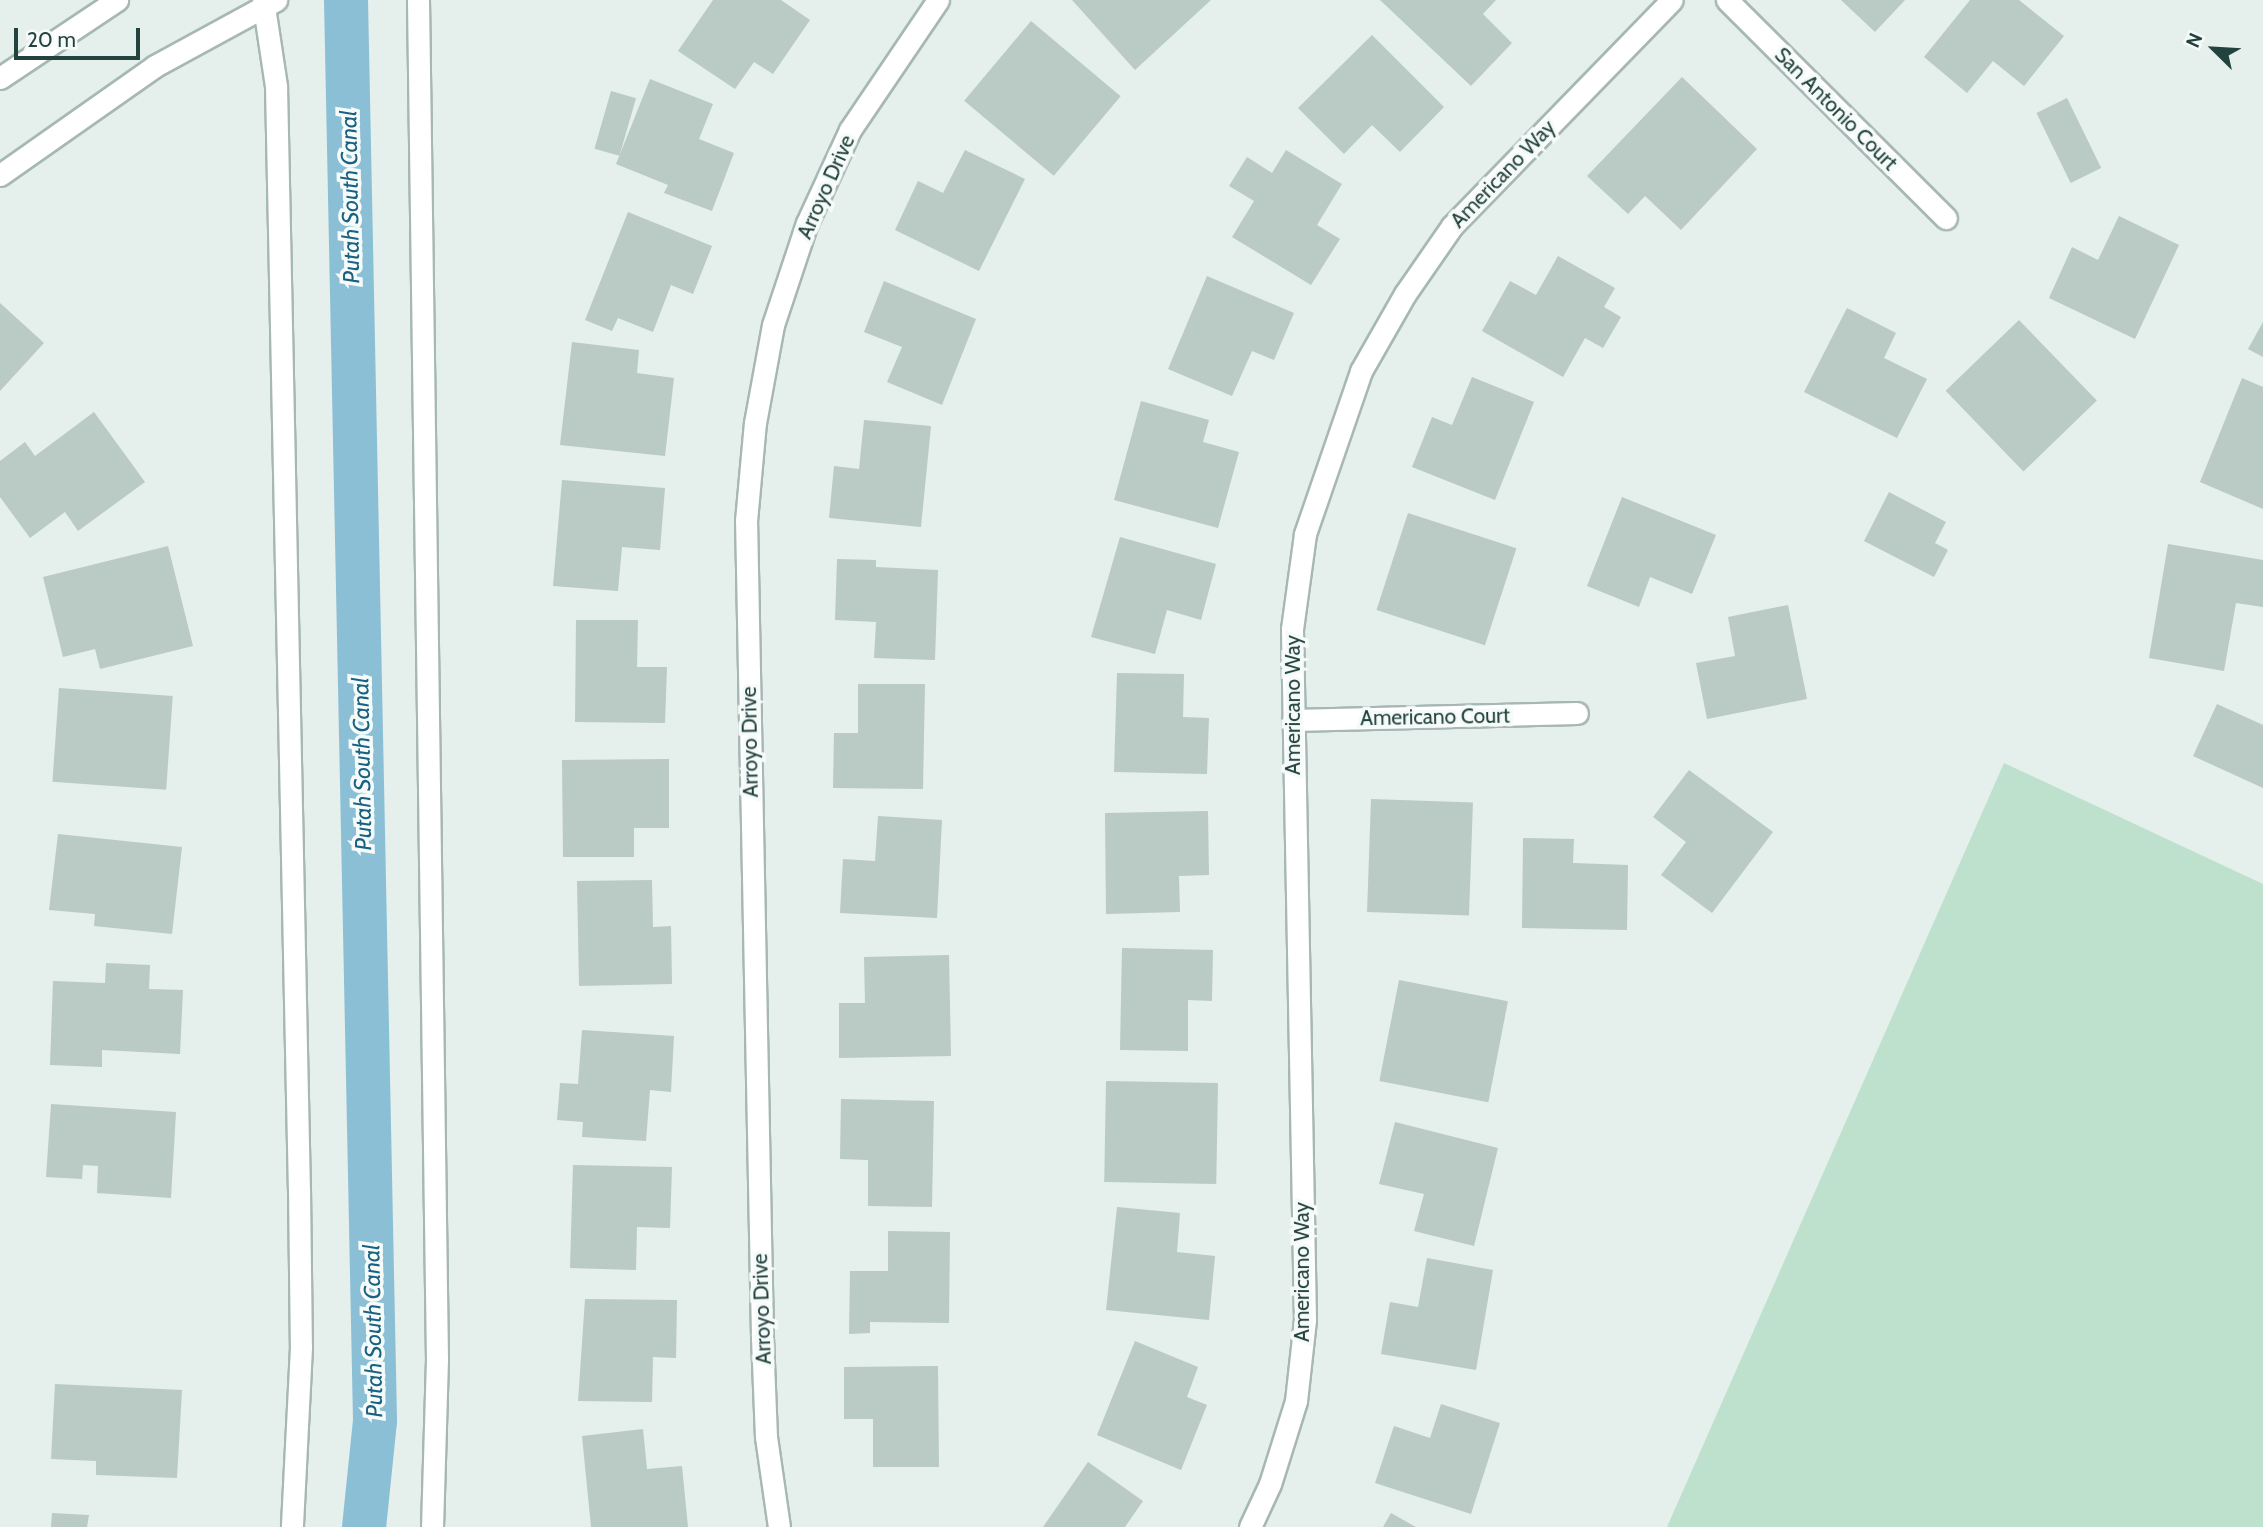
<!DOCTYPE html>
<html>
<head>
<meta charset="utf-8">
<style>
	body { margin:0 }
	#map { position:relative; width:2263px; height:1527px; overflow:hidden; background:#e5efec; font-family:Cabin,sans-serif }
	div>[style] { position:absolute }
	.green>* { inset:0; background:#bde1cc }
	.canal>* { height:44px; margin:-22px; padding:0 22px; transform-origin:22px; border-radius:22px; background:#8abfd6 }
	.building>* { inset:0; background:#bacac5; transform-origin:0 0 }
	.roads { filter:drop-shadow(2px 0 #a7b8b4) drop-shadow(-2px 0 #a7b8b4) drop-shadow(0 2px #a7b8b4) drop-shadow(0 -2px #a7b8b4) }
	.lane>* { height:21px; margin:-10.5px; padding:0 10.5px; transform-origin:10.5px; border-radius:10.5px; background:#fff }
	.street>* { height:21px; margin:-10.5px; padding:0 10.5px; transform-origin:10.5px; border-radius:10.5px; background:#fff }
	.secondary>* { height:21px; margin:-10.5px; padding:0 10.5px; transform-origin:10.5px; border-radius:10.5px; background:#fff }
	span { translate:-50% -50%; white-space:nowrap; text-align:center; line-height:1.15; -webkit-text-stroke:7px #f6fbf9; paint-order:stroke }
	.street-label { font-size:21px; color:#22423e }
	.water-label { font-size:23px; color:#186182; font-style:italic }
	.north { position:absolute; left:2179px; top:14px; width:70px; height:70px; -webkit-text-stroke:5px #f6fbf9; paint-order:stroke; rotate:294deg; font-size:19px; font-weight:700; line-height:28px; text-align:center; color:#22423e }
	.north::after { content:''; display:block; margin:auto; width:24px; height:32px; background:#22423e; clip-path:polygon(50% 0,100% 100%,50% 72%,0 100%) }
	.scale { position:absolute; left:14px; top:28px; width:126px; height:32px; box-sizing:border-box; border:4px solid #22423e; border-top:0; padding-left:9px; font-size:21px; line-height:24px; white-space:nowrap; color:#22423e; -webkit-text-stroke:5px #f6fbf9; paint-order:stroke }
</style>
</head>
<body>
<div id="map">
	<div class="green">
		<div style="clip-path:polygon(2004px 763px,2263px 884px,2263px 1527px,1667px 1527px)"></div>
	</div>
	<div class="canal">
		<div style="left:346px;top:0;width:1421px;rotate:88.83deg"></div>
		<div style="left:375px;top:1421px;width:107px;rotate:95.9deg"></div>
	</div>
	<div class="building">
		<div style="clip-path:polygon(713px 0,781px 0,810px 20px,773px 74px,754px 62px,735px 89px,678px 51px)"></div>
		<div style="clip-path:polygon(1072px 0,1211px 0,1135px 70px)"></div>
		<div style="clip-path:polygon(1380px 0,1496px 0,1483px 14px,1512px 43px,1471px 86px)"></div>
		<div style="clip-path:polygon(1841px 0,1905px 0,1875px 32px)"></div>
		<div style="clip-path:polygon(1970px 0,2019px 0,2064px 36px,2024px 86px,1993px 61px,1967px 93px,1924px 57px)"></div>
		<div style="left:1031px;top:21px;width:117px;height:104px;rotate:40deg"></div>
		<div style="clip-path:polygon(1372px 35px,1444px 107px,1400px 152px,1372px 125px,1344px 154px,1298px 108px)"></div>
		<div style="clip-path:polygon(1682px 77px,1757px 149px,1681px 230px,1645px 196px,1628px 214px,1587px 176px)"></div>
		<div style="clip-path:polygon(650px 79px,713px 104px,699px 139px,734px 153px,712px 211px,664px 193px,668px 185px,616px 164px)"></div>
		<div style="left:611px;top:91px;width:26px;height:60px;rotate:16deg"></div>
		<div style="left:2067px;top:98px;width:78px;height:34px;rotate:64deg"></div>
		<div style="clip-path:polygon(965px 150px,1025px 179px,979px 271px,895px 230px,918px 181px,943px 193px)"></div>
		<div style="clip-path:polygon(1286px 150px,1342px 184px,1317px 225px,1340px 239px,1311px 285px,1232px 237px,1254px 201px,1229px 186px,1247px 157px,1272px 173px)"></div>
		<div style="clip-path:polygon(628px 212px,712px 246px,693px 294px,671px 285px,653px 332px,618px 318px,612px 331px,585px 320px)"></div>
		<div style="clip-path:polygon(2119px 216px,2179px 245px,2135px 339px,2049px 298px,2072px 247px,2098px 260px)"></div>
		<div style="clip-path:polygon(1558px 256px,1615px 288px,1604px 307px,1621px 317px,1603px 348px,1585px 338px,1563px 377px,1482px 331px,1510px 281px,1536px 295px)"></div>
		<div style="clip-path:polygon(1207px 276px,1294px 313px,1274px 360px,1252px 351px,1232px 396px,1168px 369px)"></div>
		<div style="clip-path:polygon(884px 281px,976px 319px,942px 405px,887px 382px,902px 347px,864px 332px)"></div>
		<div style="clip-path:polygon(0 303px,44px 343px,0 391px)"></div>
		<div style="clip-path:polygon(1847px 308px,1896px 333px,1884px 358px,1927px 379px,1897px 438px,1804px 392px)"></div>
		<div style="left:2019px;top:320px;width:112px;height:102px;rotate:46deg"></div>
		<div style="clip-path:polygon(2263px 322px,2263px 357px,2248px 349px)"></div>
		<div style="clip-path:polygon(572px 342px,639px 350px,637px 373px,674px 378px,665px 456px,560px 445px)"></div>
		<div style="clip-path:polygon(1472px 377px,1534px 402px,1495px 500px,1412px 467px,1432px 417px,1452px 425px)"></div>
		<div style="clip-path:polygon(2242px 378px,2263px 387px,2263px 509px,2200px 482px)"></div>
		<div style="clip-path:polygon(1141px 401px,1209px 420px,1203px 442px,1239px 452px,1218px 528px,1114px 500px)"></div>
		<div style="clip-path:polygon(94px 412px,145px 482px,78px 531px,65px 512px,30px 538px,0 497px,0 461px,25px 442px,35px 456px)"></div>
		<div style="clip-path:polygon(864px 420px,931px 426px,921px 527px,829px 518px,834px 466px,859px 469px)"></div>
		<div style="clip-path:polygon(562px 480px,665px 488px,660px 550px,622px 547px,618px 591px,553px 586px)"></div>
		<div style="clip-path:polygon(1889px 492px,1946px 522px,1935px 543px,1948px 550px,1934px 577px,1864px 541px)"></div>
		<div style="clip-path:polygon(1622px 497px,1716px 535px,1692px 594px,1650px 577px,1639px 607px,1587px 586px)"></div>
		<div style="left:1408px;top:513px;width:114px;height:102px;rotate:18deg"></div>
		<div style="clip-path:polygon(1120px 537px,1216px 564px,1201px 620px,1167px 610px,1155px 654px,1091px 637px)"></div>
		<div style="clip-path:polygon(2168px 544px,2263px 560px,2263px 607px,2236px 603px,2224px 671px,2149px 658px)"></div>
		<div style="clip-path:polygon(168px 546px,193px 646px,100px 669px,95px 649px,63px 657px,43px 577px)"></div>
		<div style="clip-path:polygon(837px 559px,876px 560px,876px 567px,938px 570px,935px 660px,874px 658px,876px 622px,835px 620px)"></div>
		<div style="clip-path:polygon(1788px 605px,1807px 699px,1707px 719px,1696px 663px,1735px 656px,1728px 617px)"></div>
		<div style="clip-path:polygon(576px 620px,638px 620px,637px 667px,667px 667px,665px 723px,575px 722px)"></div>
		<div style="clip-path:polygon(1117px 673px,1184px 674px,1183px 717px,1209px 718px,1207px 774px,1114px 772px)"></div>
		<div style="clip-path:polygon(858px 684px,925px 684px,923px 789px,833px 788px,834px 733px,858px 733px)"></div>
		<div style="left:59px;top:688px;width:114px;height:94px;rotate:4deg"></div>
		<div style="clip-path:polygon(2217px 704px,2263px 725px,2263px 788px,2193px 756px)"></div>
		<div style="clip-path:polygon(669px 759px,669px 828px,634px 828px,634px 857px,563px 857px,562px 760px)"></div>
		<div style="clip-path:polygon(1689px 770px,1773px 832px,1712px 913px,1661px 875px,1686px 842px,1653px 817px)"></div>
		<div style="left:1371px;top:799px;width:102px;height:113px;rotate:2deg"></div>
		<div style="clip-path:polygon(1208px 811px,1209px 875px,1179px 876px,1180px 912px,1106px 914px,1105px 813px)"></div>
		<div style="clip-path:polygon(878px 816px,942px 820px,937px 918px,840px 913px,843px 859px,875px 861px)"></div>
		<div style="clip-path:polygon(58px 834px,182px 847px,172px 934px,94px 926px,95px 914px,49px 910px)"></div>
		<div style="clip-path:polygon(1523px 838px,1574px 839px,1573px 863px,1628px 865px,1627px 930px,1522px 928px)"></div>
		<div style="clip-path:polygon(652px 880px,653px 927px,671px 926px,672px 984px,579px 986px,577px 881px)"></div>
		<div style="clip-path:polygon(1122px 948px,1213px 950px,1212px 1001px,1188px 1000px,1188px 1051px,1120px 1050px)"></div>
		<div style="clip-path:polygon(949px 955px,951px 1056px,839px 1058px,839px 1003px,865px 1003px,864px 957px)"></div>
		<div style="clip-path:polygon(106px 963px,150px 965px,149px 989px,183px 990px,180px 1054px,102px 1050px,102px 1067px,50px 1065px,53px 981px,105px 983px)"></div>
		<div style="left:1399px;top:980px;width:111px;height:103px;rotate:11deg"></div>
		<div style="clip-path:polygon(582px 1030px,674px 1036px,671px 1092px,650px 1090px,646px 1141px,582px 1137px,583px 1122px,557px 1120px,560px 1083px,578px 1084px)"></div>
		<div style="left:1106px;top:1081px;width:112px;height:101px;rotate:1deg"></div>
		<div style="clip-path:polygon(841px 1099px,934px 1101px,932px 1207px,868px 1206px,868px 1160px,840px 1159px)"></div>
		<div style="clip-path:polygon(51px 1104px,176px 1112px,171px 1198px,97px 1193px,98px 1166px,83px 1165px,82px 1179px,46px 1177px)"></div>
		<div style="clip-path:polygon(1395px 1122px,1498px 1148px,1474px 1246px,1414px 1231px,1424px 1194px,1379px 1184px)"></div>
		<div style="clip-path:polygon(573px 1165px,672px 1167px,670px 1228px,637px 1227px,636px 1270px,570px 1268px)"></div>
		<div style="clip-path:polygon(1117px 1207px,1180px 1213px,1177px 1252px,1215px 1256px,1209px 1320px,1106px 1310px)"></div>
		<div style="clip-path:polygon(888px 1231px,950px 1232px,949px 1323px,870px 1322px,870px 1333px,849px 1334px,850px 1271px,888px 1271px)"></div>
		<div style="clip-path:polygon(1427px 1258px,1493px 1270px,1476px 1370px,1381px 1354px,1390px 1302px,1418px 1307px)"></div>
		<div style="clip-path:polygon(585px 1299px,677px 1300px,676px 1358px,653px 1357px,652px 1402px,578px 1401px)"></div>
		<div style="clip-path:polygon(1135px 1341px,1198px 1367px,1187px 1397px,1207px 1405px,1181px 1470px,1097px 1435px)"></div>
		<div style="clip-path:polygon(938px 1366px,939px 1467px,873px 1467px,873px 1419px,844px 1419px,844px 1367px)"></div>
		<div style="clip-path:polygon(55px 1384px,182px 1390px,177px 1478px,96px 1475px,96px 1461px,51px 1459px)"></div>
		<div style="clip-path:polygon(1441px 1404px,1500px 1423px,1471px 1514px,1375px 1483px,1394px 1426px,1430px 1438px)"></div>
		<div style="clip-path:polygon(643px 1429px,647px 1469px,682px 1466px,688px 1527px,591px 1527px,582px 1436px)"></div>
		<div style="clip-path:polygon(1088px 1462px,1143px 1501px,1125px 1527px,1043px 1527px)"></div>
		<div style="clip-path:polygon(52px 1513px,89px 1515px,87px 1527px,51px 1527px)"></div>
		<div style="clip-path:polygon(1391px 1513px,1416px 1527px,1383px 1527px)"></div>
	</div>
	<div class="roads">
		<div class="lane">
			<div style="left:263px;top:0;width:87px;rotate:81.4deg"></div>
			<div style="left:276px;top:86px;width:1103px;rotate:88.81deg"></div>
			<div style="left:299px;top:1189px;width:158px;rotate:89.3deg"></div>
			<div style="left:301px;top:1347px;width:180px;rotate:92.9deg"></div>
			<div style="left:418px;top:0;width:1359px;rotate:89.2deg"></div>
			<div style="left:437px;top:1359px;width:168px;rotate:91.7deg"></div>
		</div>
		<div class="street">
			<div style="left:1727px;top:0;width:309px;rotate:44.9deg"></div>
			<div style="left:1293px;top:720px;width:284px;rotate:-1.4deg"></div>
			<div style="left:779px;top:1527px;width:91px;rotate:-98.2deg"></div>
			<div style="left:766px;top:1437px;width:101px;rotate:-92.3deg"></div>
			<div style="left:762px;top:1336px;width:815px;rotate:-91.12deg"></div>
			<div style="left:746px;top:521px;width:98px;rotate:-84.8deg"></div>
			<div style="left:755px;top:423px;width:100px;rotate:-79.6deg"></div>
			<div style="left:773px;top:325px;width:108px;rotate:-71.6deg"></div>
			<div style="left:807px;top:223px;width:102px;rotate:-65.2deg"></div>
			<div style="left:850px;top:130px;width:157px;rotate:-55.9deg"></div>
			<div style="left:1250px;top:1527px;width:47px;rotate:-65.1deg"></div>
			<div style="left:1270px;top:1484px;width:87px;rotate:-72.6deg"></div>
			<div style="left:1296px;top:1401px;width:81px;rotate:-83.7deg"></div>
			<div style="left:1305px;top:1320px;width:691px;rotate:-91.08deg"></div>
			<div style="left:1292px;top:629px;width:96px;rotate:-82.2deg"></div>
			<div style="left:1305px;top:534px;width:172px;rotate:-71deg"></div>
			<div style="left:1361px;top:371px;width:89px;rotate:-60.3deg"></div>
			<div style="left:1405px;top:294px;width:83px;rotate:-55.3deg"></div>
			<div style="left:1452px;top:226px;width:315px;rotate:-45.8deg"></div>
		</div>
		<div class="secondary">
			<div style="left:0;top:78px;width:141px;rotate:-33.7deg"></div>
			<div style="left:0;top:175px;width:189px;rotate:-35.1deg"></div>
			<div style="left:155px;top:66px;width:138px;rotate:-28.6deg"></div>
		</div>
	</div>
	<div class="street-label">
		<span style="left:1836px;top:109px;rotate:45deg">San Antonio Court</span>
		<span style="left:1503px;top:174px;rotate:-46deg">Americano Way</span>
		<span style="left:826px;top:187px;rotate:-66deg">Arroyo Drive</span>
		<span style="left:1293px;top:705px;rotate:-90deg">Americano Way</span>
		<span style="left:1435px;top:717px;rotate:-1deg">Americano Court</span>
		<span style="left:750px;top:742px;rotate:-91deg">Arroyo Drive</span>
		<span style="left:1302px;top:1272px;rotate:-90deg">Americano Way</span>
		<span style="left:762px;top:1309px;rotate:-92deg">Arroyo Drive</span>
	</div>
	<div class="water-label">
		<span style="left:350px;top:197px;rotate:-91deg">Putah South Canal</span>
		<span style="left:362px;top:764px;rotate:-91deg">Putah South Canal</span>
		<span style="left:373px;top:1331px;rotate:-91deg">Putah South Canal</span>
	</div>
	<div class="north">N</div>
	<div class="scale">20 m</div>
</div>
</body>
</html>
